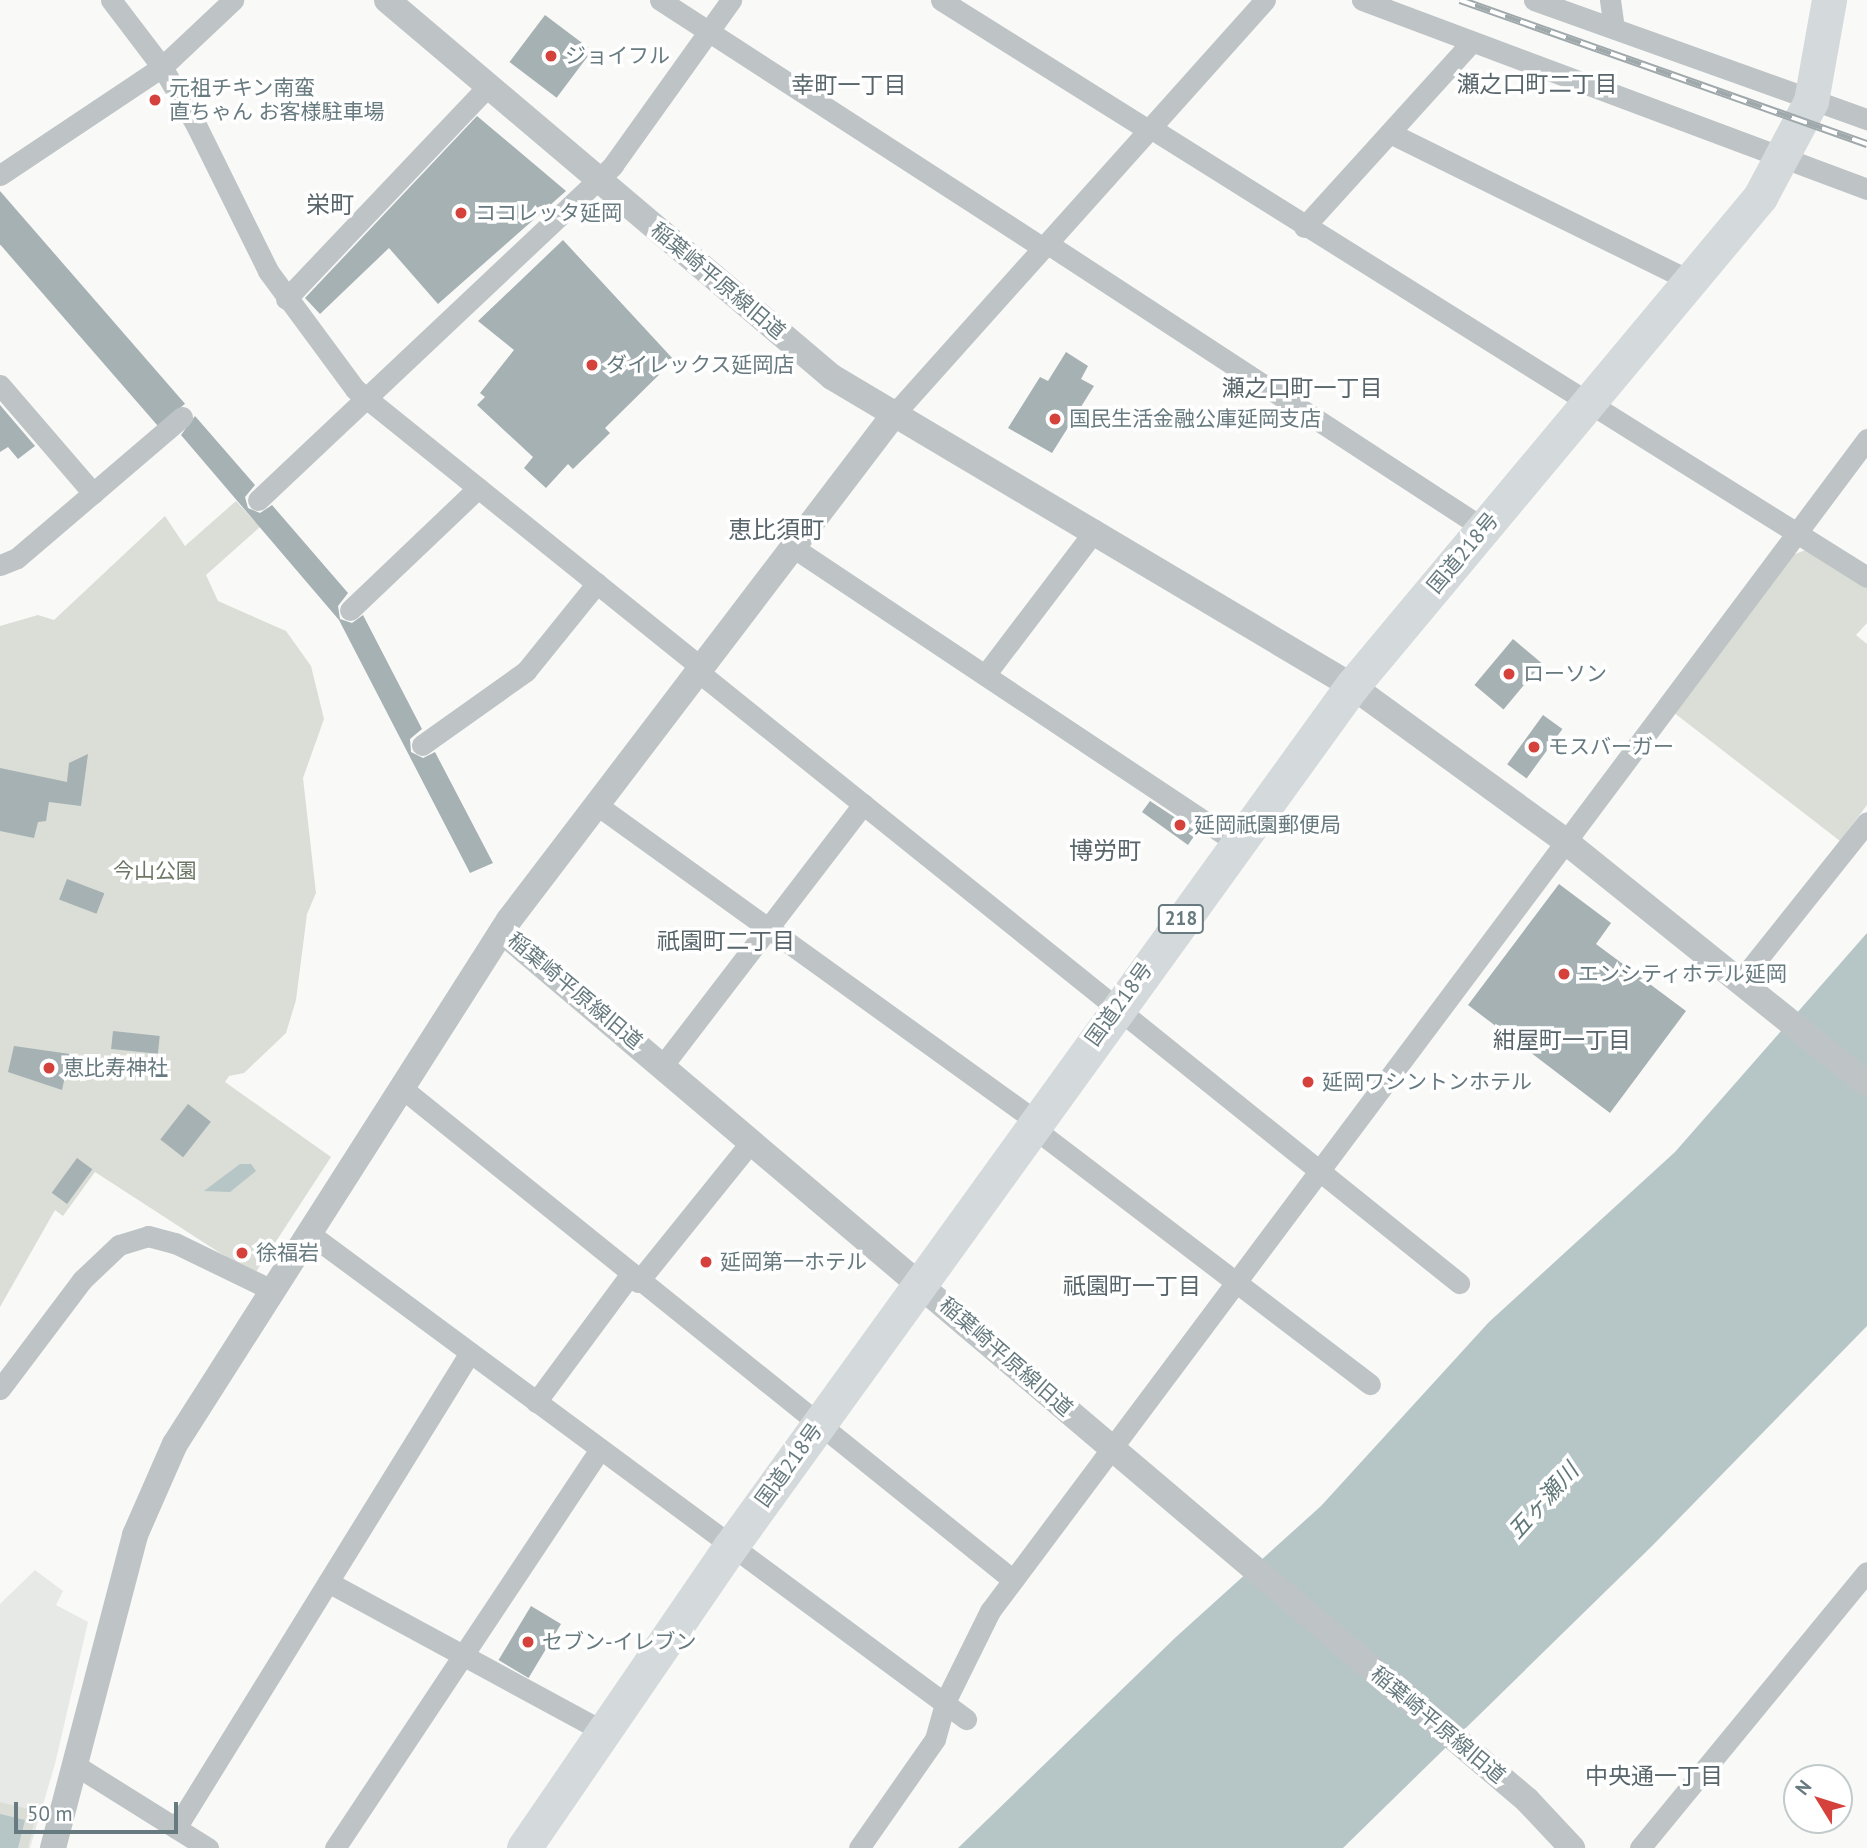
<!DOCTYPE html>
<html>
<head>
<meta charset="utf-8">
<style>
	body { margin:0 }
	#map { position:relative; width:1867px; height:1848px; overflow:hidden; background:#f9f9f7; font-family:"PT Sans","Noto Sans JP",sans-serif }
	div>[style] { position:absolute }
	.built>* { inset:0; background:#e7e9e7 }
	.green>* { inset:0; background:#daded7 }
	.water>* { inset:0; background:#b6c5c6 }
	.building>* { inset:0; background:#a6b1b3; transform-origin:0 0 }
	.minor>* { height:21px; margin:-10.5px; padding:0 10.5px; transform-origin:10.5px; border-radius:10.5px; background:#bec4c6 }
	.tertiary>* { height:26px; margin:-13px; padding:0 13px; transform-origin:13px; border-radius:13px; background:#bec4c6 }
	.trunk>* { height:35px; margin:-17.5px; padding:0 17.5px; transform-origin:17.5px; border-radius:17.5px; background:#d4d9db }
	.rail>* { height:8px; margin-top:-4px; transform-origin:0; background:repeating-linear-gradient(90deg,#fff 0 16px,#9fa8ab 0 32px); box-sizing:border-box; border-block:2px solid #9fa8ab }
	.dots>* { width:19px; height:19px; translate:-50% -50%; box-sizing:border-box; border:4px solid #fff; border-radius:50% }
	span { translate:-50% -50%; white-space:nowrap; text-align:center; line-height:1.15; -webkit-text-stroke:7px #fff; paint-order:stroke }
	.shield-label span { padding:2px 5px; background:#fff; border:2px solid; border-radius:5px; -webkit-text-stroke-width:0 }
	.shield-label { font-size:19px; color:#667a7f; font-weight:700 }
	.poi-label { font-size:21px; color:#667a7f }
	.left { translate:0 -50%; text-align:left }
	.street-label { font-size:21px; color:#667a7f }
	.park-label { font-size:21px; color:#6c7865 }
	.neighbourhood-label { font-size:23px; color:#58666b }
	.water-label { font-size:23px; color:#617879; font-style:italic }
	.quarter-label { font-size:24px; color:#58666b }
	.north { position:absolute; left:1783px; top:1764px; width:70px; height:70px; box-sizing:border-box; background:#fff; border:2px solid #c2cacc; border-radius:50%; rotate:308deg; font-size:19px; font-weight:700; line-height:28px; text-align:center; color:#667a7f }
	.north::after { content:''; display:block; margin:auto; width:24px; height:32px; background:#d5423c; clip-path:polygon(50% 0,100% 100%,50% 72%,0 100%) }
	.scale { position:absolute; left:14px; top:1802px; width:164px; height:32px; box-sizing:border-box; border:4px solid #667a7f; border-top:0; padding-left:9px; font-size:21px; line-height:24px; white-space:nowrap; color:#667a7f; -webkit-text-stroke:5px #fff; paint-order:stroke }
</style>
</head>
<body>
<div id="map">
	<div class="built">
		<div style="clip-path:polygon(35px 1570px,63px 1591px,56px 1605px,88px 1622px,55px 1764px,30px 1848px,0 1848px,0 1604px)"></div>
	</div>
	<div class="green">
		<div style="clip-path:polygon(236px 501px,260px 527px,206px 575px,218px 601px,286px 631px,311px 666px,324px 719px,303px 778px,316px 893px,307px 914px,296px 1000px,286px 1033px,244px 1073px,229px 1076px,225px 1082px,331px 1157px,254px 1275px,95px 1172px,63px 1216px,55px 1210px,0 1307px,0 626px,38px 615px,54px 620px,165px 516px,185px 546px)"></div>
		<div style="clip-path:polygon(1811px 548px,1867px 587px,1867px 623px,1856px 635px,1867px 644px,1867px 805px,1840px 841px,1673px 712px,1787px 557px)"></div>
		<div style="clip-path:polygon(0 1802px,37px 1811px,28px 1848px,0 1848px)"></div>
	</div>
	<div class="water">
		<div style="clip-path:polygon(1867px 933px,1867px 1326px,1652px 1546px,1343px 1848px,958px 1848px,1176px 1637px,1321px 1506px,1489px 1322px,1675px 1152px)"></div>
		<div style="clip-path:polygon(240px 1164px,251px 1164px,256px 1171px,230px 1192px,204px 1191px)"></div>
		<div style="clip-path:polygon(0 1814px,25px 1820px,18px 1848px,0 1848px)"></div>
	</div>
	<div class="building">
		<div style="left:545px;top:15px;width:59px;height:59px;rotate:37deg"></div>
		<div style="clip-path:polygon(477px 116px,566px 191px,438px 304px,389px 248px,320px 314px,305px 298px)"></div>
		<div style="left:0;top:191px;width:282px;height:35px;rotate:49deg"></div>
		<div style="clip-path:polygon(563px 240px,674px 360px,605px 428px,610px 433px,573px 469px,568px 464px,546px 488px,524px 468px,533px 457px,477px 405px,485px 397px,480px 393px,514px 350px,478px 321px)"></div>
		<div style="clip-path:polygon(1066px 352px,1088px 366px,1081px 379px,1094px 386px,1052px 453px,1008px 428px,1040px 377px,1048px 381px)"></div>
		<div style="clip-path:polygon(0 405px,35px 446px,18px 459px,8px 447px,0 452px)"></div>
		<div style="clip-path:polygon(195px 416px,255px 485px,245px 497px,248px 508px,260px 513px,272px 505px,348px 593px,338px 606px,340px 619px,352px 623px,363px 615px,422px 729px,410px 739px,411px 752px,423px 758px,435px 752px,493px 863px,470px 873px,339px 620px,181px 435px)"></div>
		<div style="left:1513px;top:639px;width:38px;height:60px;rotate:40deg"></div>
		<div style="left:1543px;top:715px;width:24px;height:61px;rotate:36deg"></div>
		<div style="clip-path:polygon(88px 754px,81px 806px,49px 802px,46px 821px,38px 822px,34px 838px,0 831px,0 768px,67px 782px,69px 763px)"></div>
		<div style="clip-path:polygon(1150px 801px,1197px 832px,1188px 845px,1142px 812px)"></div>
		<div style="left:67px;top:879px;width:40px;height:22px;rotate:21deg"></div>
		<div style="clip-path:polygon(1559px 884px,1611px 923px,1596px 944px,1686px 1011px,1610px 1113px,1468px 1005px)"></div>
		<div style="left:113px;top:1031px;width:47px;height:18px;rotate:6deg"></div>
		<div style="clip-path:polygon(14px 1046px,70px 1054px,62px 1090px,8px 1072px)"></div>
		<div style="left:188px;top:1104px;width:29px;height:45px;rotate:38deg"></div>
		<div style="left:77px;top:1158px;width:19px;height:43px;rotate:36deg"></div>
		<div style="left:531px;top:1606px;width:35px;height:63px;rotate:31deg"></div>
	</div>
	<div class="minor">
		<div style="left:111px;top:0;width:84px;rotate:52.7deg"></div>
		<div style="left:162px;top:67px;width:67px;rotate:59.6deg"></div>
		<div style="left:196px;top:125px;width:163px;rotate:63.7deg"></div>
		<div style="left:268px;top:271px;width:147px;rotate:53.6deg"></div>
		<div style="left:355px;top:389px;width:442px;rotate:38.8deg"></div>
		<div style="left:660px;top:0;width:457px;rotate:32.9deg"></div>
		<div style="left:941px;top:0;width:243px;rotate:32.1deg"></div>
		<div style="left:1362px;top:0;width:539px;rotate:20.52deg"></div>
		<div style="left:1534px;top:0;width:354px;rotate:19.7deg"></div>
		<div style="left:1610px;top:0;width:28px;rotate:82deg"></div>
		<div style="left:1149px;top:127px;width:847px;rotate:32.08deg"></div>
		<div style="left:1390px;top:133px;width:335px;rotate:26.2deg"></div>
		<div style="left:0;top:175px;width:195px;rotate:-33.7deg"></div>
		<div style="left:162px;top:67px;width:98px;rotate:-43.3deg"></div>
		<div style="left:1304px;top:227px;width:248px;rotate:-47.8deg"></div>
		<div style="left:1048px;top:244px;width:520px;rotate:33.14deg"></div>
		<div style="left:286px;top:299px;width:294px;rotate:-46.5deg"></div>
		<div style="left:0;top:385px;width:143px;rotate:49.3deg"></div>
		<div style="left:896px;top:412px;width:553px;rotate:-48.15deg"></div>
		<div style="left:258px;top:500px;width:488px;rotate:-43.3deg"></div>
		<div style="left:613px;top:165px;width:203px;rotate:-54.4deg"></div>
		<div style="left:791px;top:546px;width:536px;rotate:33.66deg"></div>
		<div style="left:0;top:565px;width:18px;rotate:-22deg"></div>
		<div style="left:17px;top:558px;width:217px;rotate:-40.5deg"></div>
		<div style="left:350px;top:610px;width:177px;rotate:-43.6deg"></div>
		<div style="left:696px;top:670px;width:979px;rotate:38.78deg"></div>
		<div style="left:985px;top:675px;width:182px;rotate:-52.8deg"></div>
		<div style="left:422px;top:745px;width:128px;rotate:-35.4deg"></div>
		<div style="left:526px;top:671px;width:113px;rotate:-51.1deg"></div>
		<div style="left:597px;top:805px;width:541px;rotate:35.75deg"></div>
		<div style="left:1741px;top:980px;width:202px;rotate:-51.4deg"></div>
		<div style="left:663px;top:1065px;width:329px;rotate:-52.5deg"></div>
		<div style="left:403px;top:1089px;width:783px;rotate:38.83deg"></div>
		<div style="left:1031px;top:1126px;width:426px;rotate:37.3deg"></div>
		<div style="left:310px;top:1234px;width:816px;rotate:36.48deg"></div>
		<div style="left:638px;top:1282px;width:180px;rotate:-51.1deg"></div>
		<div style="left:0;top:1389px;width:136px;rotate:-53deg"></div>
		<div style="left:82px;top:1280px;width:51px;rotate:-43.4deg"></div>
		<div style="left:119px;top:1245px;width:30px;rotate:-17deg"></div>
		<div style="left:148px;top:1236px;width:28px;rotate:15deg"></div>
		<div style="left:175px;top:1243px;width:110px;rotate:25.9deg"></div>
		<div style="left:536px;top:1402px;width:158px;rotate:-53.5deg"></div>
		<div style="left:328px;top:1582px;width:314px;rotate:28.5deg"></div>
		<div style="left:75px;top:1765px;width:157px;rotate:32deg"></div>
		<div style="left:176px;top:1828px;width:557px;rotate:-58.28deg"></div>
		<div style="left:335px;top:1848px;width:479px;rotate:-56.4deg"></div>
		<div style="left:859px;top:1848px;width:133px;rotate:-55.1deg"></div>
		<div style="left:935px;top:1739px;width:41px;rotate:-74.2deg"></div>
		<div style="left:946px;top:1700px;width:99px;rotate:-63.7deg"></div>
		<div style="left:990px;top:1611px;width:1464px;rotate:-53.19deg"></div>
		<div style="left:1640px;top:1848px;width:357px;rotate:-50.6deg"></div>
	</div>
	<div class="tertiary">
		<div style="left:387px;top:0;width:583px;rotate:40.27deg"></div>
		<div style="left:832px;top:377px;width:605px;rotate:30.72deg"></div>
		<div style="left:1352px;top:686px;width:263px;rotate:36deg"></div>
		<div style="left:1565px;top:841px;width:388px;rotate:38.8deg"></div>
		<div style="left:502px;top:931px;width:1344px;rotate:40.29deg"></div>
		<div style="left:1527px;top:1800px;width:66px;rotate:46.8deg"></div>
		<div style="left:53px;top:1848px;width:324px;rotate:-75.3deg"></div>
		<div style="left:135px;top:1535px;width:99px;rotate:-66.3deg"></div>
		<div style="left:175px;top:1444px;width:621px;rotate:-57.49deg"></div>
		<div style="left:509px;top:920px;width:639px;rotate:-52.7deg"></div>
	</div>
	<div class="trunk">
		<div style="left:524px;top:1848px;width:366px;rotate:-55.6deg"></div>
		<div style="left:731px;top:1546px;width:1061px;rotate:-54.17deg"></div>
		<div style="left:1352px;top:686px;width:637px;rotate:-50.16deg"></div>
		<div style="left:1760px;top:197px;width:109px;rotate:-62deg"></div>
		<div style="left:1811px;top:101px;width:103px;rotate:-79.9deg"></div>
	</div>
	<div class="rail">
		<div style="left:1460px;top:0;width:432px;rotate:19.5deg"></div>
	</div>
	<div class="dots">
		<div style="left:551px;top:56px;background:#d5423c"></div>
		<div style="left:155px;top:100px;background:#d5423c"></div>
		<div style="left:461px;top:213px;background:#d5423c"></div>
		<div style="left:592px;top:365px;background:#d5423c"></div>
		<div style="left:1055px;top:419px;background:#d5423c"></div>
		<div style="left:1509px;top:674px;background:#d5423c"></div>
		<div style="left:1534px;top:747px;background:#d5423c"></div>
		<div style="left:1180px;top:825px;background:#d5423c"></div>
		<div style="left:1564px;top:974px;background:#d5423c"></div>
		<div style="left:49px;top:1068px;background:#d5423c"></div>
		<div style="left:1308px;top:1082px;background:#d5423c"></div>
		<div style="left:242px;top:1253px;background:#d5423c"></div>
		<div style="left:706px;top:1262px;background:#d5423c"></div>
		<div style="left:528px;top:1642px;background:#d5423c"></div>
	</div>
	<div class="shield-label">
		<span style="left:1181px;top:919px">218</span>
	</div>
	<div class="poi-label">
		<span class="left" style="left:565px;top:56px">ジョイフル</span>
		<span class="left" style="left:169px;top:100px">元祖チキン南蛮<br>直ちゃん お客様駐車場</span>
		<span class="left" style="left:475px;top:213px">ココレッタ延岡</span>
		<span class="left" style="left:606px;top:365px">ダイレックス延岡店</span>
		<span class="left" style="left:1069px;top:419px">国民生活金融公庫延岡支店</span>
		<span class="left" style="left:1523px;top:674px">ローソン</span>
		<span class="left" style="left:1548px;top:747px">モスバーガー</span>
		<span class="left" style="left:1194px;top:825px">延岡祇園郵便局</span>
		<span class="left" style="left:1578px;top:974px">エンシティホテル延岡</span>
		<span class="left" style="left:63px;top:1068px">恵比寿神社</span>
		<span class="left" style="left:1322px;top:1082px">延岡ワシントンホテル</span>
		<span class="left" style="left:256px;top:1253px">徐福岩</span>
		<span class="left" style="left:720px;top:1262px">延岡第一ホテル</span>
		<span class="left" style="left:542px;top:1642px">セブン-イレブン</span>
	</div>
	<div class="street-label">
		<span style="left:718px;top:281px;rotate:40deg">稲葉崎平原線旧道</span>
		<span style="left:1463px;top:553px;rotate:-50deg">国道218号</span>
		<span style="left:575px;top:991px;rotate:40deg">稲葉崎平原線旧道</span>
		<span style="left:1119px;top:1004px;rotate:-54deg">国道218号</span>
		<span style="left:1006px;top:1357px;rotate:41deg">稲葉崎平原線旧道</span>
		<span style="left:789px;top:1465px;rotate:-54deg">国道218号</span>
		<span style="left:1438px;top:1725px;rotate:40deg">稲葉崎平原線旧道</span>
	</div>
	<div class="park-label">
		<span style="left:155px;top:871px">今山公園</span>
	</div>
	<div class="neighbourhood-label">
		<span style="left:1537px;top:84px">瀬之口町二丁目</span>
		<span style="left:849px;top:85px">幸町一丁目</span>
		<span style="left:1302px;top:388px">瀬之口町一丁目</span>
		<span style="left:726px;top:941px">祇園町二丁目</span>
		<span style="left:1562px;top:1040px">紺屋町一丁目</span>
		<span style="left:1132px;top:1286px">祇園町一丁目</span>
		<span style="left:1654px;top:1776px">中央通一丁目</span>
	</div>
	<div class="water-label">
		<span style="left:1543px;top:1501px;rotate:-48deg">五ヶ瀬川</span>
	</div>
	<div class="quarter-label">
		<span style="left:330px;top:205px">栄町</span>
		<span style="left:776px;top:530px">恵比須町</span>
		<span style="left:1105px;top:851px">博労町</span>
	</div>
	<div class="north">N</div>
	<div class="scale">50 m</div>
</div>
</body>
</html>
